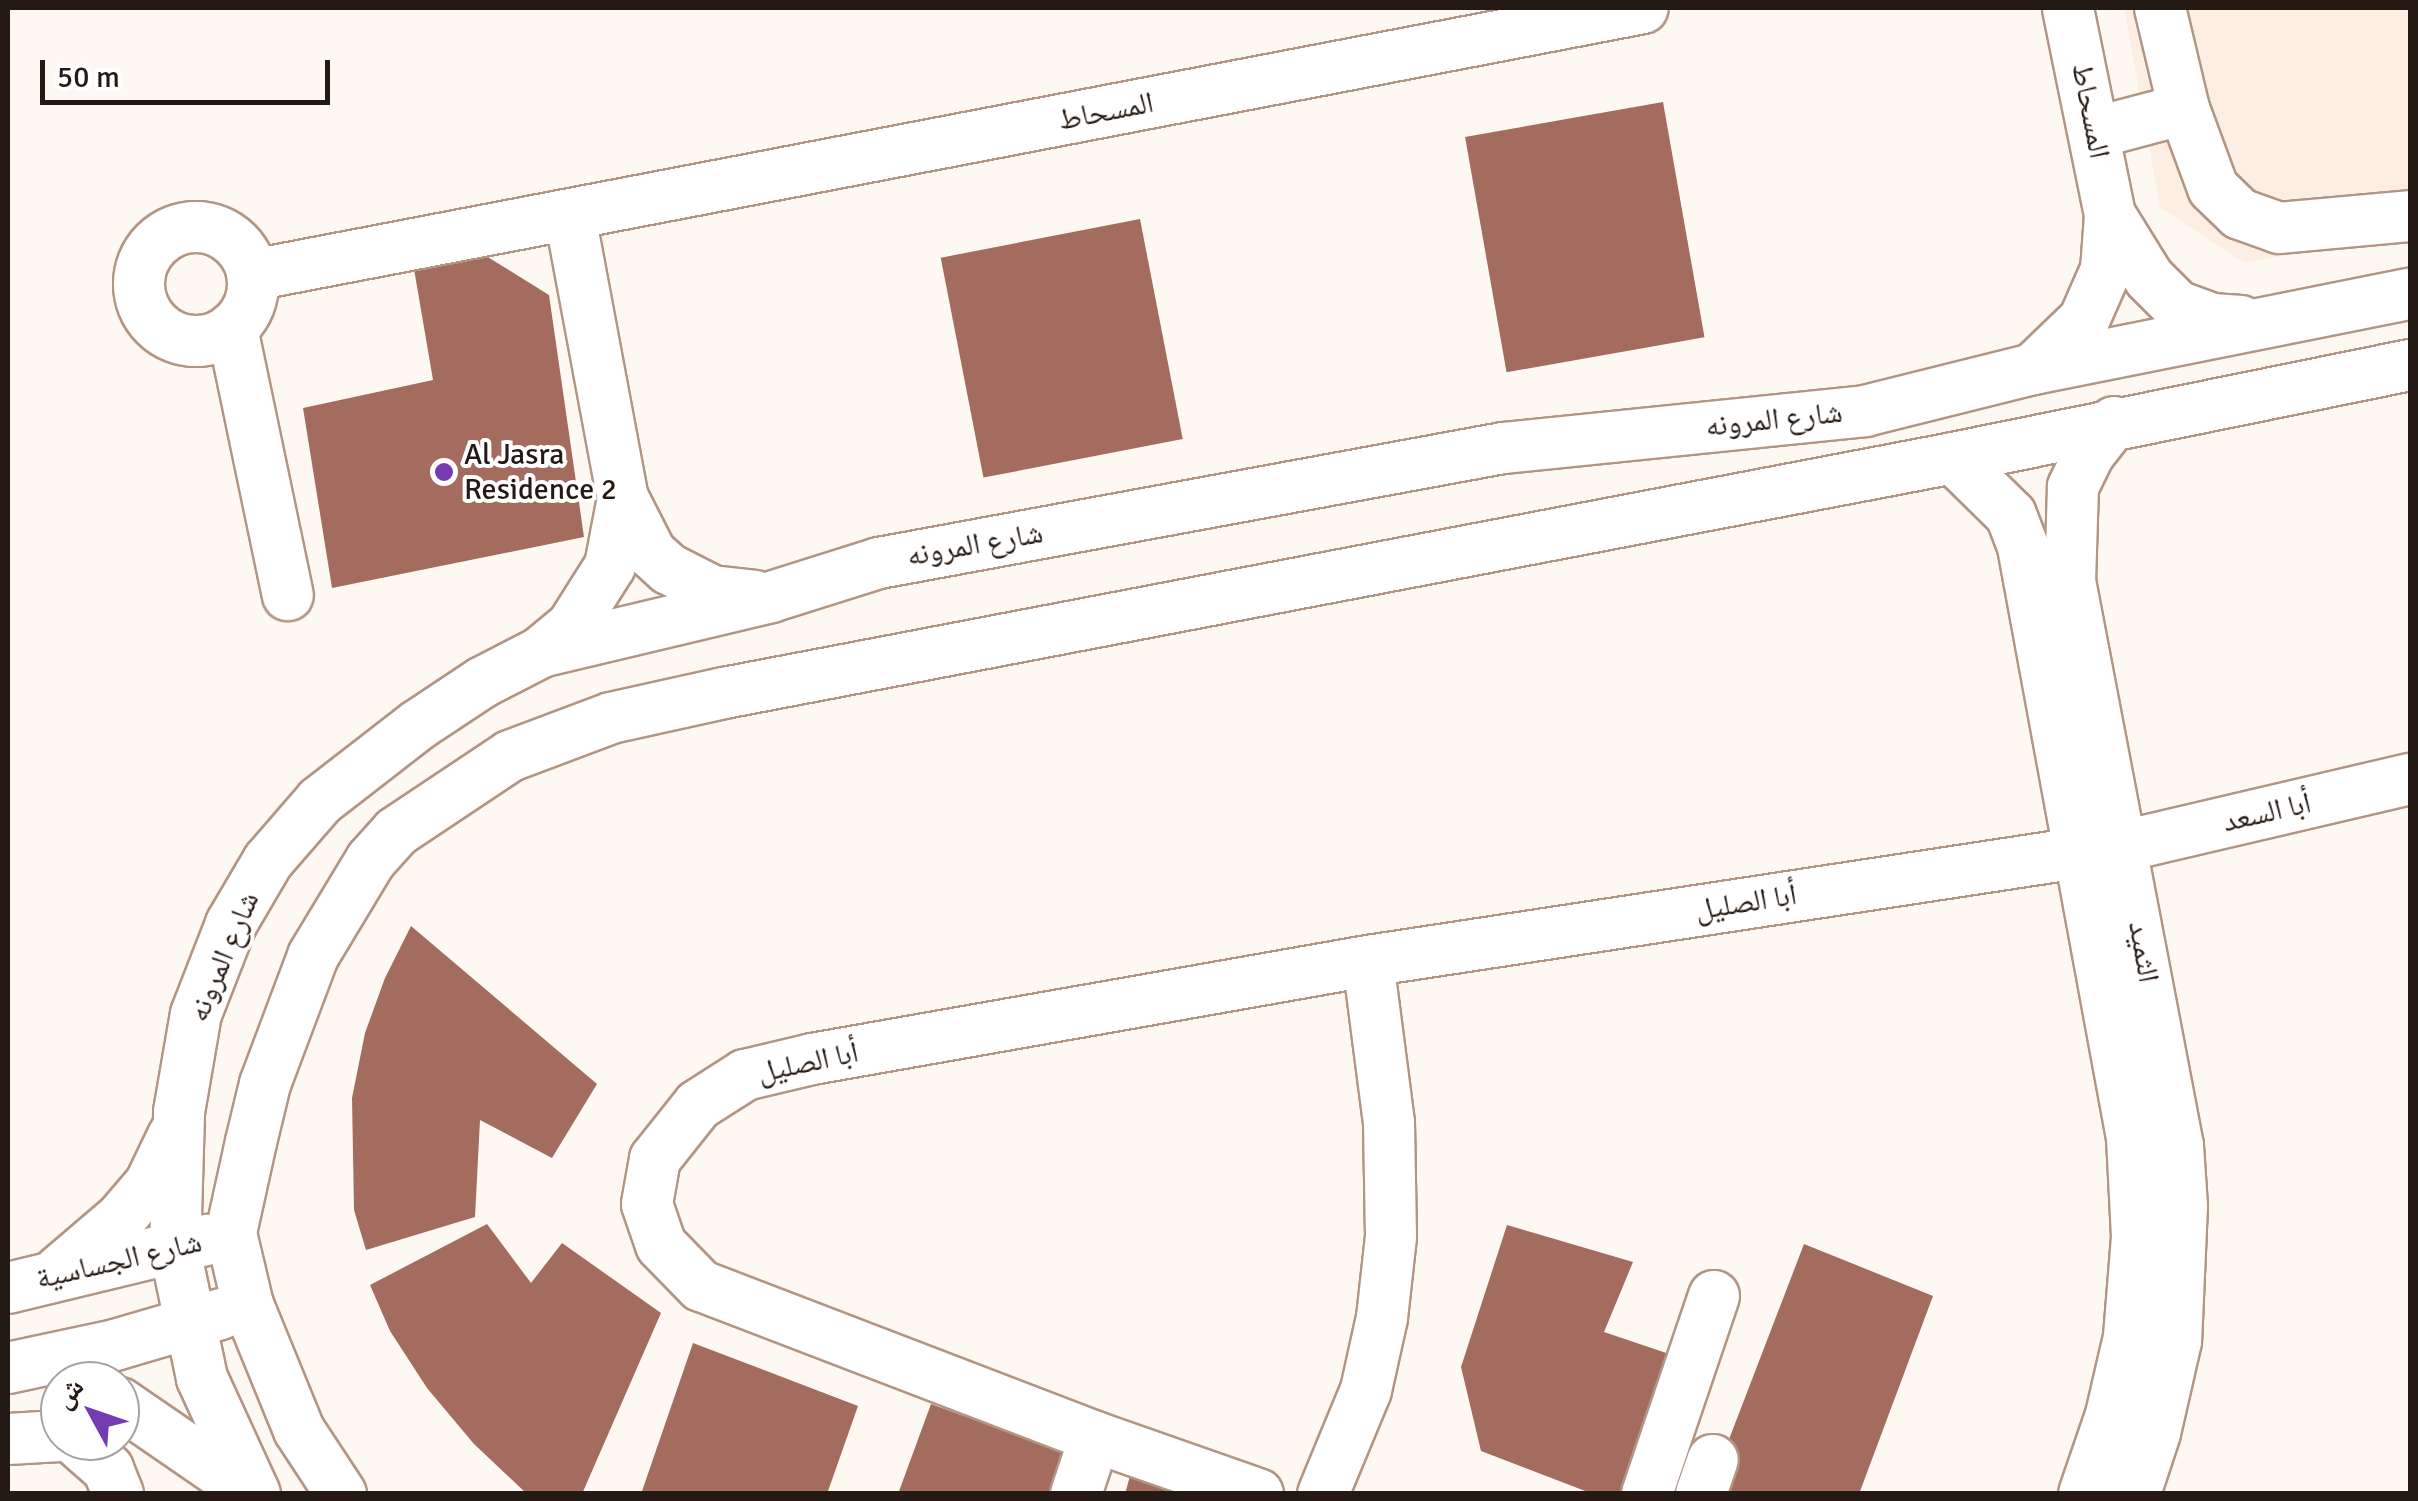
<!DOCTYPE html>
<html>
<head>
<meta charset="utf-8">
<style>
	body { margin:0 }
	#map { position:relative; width:2418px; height:1501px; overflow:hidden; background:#fef8f3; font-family:Signika,"Noto Naskh Arabic",sans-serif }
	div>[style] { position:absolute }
	.built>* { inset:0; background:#fdeee4 }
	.building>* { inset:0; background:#a36c5f; transform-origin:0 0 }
	.roads { filter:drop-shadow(2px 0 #b29683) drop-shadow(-2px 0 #b29683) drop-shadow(0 2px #b29683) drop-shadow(0 -2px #b29683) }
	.minor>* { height:50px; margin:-25px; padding:0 25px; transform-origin:25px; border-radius:25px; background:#fff }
	.minor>.ring { margin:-25px; padding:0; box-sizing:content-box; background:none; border:50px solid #fff; border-radius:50% }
	.dots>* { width:28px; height:28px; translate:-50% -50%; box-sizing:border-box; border:5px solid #fff; border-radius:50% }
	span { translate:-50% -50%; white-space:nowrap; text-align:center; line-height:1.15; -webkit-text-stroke:8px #fff; paint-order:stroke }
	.street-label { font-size:30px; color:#251a13 }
	.poi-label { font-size:30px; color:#251a13 }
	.left { translate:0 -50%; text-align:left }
	.frame { position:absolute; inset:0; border:10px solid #251a13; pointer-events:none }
	.north { position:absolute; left:40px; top:1361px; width:100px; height:100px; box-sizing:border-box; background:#fff; border:2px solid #a8a3a1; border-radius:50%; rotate:310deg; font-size:28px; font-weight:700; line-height:40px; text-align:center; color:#251a13 }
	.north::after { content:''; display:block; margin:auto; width:35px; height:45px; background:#753bb0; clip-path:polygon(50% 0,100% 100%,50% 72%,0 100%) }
	.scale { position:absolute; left:40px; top:60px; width:290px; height:45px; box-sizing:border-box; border:5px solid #251a13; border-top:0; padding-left:12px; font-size:30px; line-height:35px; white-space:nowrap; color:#251a13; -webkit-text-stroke:8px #fff; paint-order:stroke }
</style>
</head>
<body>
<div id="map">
	<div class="built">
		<div style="clip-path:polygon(2124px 8px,2410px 8px,2410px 234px,2244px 263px,2160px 207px)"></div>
	</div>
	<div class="building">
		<div style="left:1663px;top:102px;width:239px;height:201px;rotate:80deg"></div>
		<div style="left:1140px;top:219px;width:224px;height:203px;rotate:79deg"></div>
		<div style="clip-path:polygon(486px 256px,549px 295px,584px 537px,332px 588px,303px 408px,433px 380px,414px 269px)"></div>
		<div style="clip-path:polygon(411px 926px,597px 1084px,552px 1158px,480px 1120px,475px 1217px,366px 1250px,354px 1210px,352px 1098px,365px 1033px,385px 978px)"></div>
		<div style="clip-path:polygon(487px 1224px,531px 1283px,562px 1243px,661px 1313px,582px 1494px,527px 1494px,474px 1444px,427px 1388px,390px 1331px,370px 1285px)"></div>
		<div style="clip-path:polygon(1507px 1225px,1633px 1262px,1604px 1332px,1690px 1361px,1645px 1494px,1593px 1494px,1481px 1451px,1461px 1367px)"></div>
		<div style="clip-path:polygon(1804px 1244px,1933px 1296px,1859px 1494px,1708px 1494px)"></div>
		<div style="clip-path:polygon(693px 1343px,858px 1406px,827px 1494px,641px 1494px)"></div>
		<div style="clip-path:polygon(931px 1404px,1086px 1460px,1073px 1494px,898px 1494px)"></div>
		<div style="clip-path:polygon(1130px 1476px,1173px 1493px,1173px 1494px,1125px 1494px)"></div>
	</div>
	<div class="roads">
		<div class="minor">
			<div style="left:2160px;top:8px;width:104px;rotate:76.6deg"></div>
			<div style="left:2184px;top:109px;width:84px;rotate:69.8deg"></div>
			<div style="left:2213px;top:188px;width:37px;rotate:44deg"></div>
			<div style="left:2240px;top:214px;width:41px;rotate:19.7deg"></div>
			<div style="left:2279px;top:228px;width:132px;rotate:-5.2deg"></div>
			<div style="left:2094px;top:133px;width:93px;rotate:-14.9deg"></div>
			<div style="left:2110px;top:215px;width:74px;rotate:58.2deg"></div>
			<div style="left:2149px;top:278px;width:40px;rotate:45deg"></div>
			<div style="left:2177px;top:306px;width:37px;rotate:20deg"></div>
			<div style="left:2212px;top:319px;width:29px;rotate:4deg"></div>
			<div style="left:570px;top:216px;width:287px;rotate:79.4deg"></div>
			<div style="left:623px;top:498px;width:62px;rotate:63deg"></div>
			<div style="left:651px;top:553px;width:24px;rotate:42deg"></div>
			<div style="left:669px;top:569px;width:48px;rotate:27.1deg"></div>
			<div style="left:712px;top:591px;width:43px;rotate:6.6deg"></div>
			<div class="ring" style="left:139px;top:227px;width:64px;height:64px"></div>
			<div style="left:253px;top:275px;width:1415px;rotate:-10.87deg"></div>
			<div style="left:232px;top:328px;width:273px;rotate:78.2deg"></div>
			<div style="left:2033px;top:369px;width:71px;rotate:-43.9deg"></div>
			<div style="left:2084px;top:320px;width:55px;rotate:-66.3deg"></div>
			<div style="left:2106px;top:270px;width:55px;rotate:-85.8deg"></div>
			<div style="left:2110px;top:215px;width:211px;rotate:-101.5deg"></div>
			<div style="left:2114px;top:422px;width:41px;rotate:128deg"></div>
			<div style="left:2089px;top:454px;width:37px;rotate:116deg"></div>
			<div style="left:2073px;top:487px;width:94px;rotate:91.8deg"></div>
			<div style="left:2070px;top:581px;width:575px;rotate:79.18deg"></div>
			<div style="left:2178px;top:1146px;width:60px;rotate:86.2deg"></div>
			<div style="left:2182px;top:1206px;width:135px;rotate:92.5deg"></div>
			<div style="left:2176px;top:1341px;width:94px;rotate:102.9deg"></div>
			<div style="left:2155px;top:1433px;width:64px;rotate:108.2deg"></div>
			<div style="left:1953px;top:458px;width:81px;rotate:44.5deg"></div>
			<div style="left:2011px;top:515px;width:34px;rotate:69deg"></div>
			<div style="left:2023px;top:547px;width:601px;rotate:79.55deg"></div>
			<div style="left:2132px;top:1138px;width:99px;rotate:87.1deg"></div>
			<div style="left:2137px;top:1237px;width:100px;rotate:94.6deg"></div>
			<div style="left:2129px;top:1337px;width:80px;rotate:103deg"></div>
			<div style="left:2111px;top:1415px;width:83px;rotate:108.9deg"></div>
			<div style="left:541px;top:652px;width:40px;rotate:-40deg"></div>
			<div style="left:572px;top:626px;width:71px;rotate:-57.7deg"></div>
			<div style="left:610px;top:566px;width:69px;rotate:-79.2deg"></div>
			<div style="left:59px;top:1271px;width:82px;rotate:-40.5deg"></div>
			<div style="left:121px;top:1218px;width:45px;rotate:-49.5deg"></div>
			<div style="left:150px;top:1184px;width:53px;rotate:-64.4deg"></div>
			<div style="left:8px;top:1288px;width:205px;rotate:-13.6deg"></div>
			<div style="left:8px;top:1368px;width:109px;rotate:-12.1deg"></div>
			<div style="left:115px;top:1345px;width:110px;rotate:-16.3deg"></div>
			<div style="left:120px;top:1403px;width:155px;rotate:34.5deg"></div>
			<div style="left:8px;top:1439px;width:52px;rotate:-3.3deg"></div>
			<div style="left:76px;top:1441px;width:43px;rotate:41.2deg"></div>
			<div style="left:108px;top:1469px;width:27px;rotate:68deg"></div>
			<div style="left:255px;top:1494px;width:128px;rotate:-114.6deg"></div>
			<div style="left:202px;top:1378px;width:131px;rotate:-101.9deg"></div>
			<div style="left:175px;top:1250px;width:138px;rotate:-88.3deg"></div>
			<div style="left:179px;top:1112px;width:99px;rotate:-80.2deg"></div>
			<div style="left:196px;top:1014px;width:97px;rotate:-68.7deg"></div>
			<div style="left:231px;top:924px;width:73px;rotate:-59.6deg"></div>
			<div style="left:268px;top:861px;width:79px;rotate:-49.1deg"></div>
			<div style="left:320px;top:801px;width:124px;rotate:-37.8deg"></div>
			<div style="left:418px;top:725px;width:78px;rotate:-33.5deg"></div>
			<div style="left:483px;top:682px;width:65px;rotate:-27.3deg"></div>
			<div style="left:541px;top:652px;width:236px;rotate:-13.4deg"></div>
			<div style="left:771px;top:597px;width:113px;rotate:-17.5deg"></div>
			<div style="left:879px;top:563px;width:635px;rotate:-10.44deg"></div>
			<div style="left:1503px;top:448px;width:364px;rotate:-5.8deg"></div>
			<div style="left:1865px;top:411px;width:173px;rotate:-14deg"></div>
			<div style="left:2033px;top:369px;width:384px;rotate:-11.3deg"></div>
			<div style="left:341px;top:1494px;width:77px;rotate:-123.3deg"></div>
			<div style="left:299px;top:1430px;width:135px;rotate:-112.2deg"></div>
			<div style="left:248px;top:1305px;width:74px;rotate:-103.3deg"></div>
			<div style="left:231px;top:1233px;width:93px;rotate:-77.6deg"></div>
			<div style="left:251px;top:1142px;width:60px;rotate:-76.4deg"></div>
			<div style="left:265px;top:1084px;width:137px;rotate:-69.4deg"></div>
			<div style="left:313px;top:956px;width:112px;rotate:-58.9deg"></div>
			<div style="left:371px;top:860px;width:38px;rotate:-48deg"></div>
			<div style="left:396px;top:832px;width:137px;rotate:-33.7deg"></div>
			<div style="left:510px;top:756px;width:108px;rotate:-20.6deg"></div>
			<div style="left:611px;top:718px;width:116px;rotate:-12.5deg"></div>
			<div style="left:724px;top:693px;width:1251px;rotate:-10.82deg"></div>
			<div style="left:1953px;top:458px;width:466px;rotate:-11.5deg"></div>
			<div style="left:1076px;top:1494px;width:60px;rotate:-71.6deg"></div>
			<div style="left:1258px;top:1494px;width:173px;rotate:-160.7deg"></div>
			<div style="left:1095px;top:1437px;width:422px;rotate:-159deg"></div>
			<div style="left:701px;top:1286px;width:57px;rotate:-134.3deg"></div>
			<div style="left:661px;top:1245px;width:43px;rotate:-108.9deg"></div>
			<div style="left:647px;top:1204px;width:46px;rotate:-79.9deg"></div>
			<div style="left:655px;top:1159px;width:69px;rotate:-51.5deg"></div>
			<div style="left:698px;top:1105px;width:56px;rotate:-32.6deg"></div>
			<div style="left:745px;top:1075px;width:69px;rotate:-13.4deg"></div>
			<div style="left:812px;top:1059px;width:565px;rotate:-10deg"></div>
			<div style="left:1368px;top:961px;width:765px;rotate:-8.65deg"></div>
			<div style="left:2124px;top:846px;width:294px;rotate:-13.2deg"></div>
			<div style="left:1323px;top:1494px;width:113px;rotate:-67.5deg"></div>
			<div style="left:1366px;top:1390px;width:74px;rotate:-77.5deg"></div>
			<div style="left:1382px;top:1318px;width:81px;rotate:-83.7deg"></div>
			<div style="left:1391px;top:1237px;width:114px;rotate:-91deg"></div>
			<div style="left:1389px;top:1123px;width:163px;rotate:-97.4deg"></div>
			<div style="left:1647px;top:1494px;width:209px;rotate:-71.3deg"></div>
			<div style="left:1701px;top:1494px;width:36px;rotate:-71deg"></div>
		</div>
	</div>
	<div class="dots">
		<div style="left:444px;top:472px;background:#753bb0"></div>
	</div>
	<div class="street-label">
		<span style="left:2090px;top:111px;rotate:79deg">المسحاط</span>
		<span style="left:1106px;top:112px;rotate:-11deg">المسحاط</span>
		<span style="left:1774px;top:420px;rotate:-6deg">شارع المرونه</span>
		<span style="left:975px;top:545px;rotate:-10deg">شارع المرونه</span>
		<span style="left:2267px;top:813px;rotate:-13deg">أبا السعد</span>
		<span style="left:1746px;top:903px;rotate:-9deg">أبا الصليل</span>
		<span style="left:2143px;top:952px;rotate:80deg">الثميد</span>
		<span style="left:224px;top:957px;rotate:-67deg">شارع المرونه</span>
		<span style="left:808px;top:1063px;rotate:-12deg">أبا الصليل</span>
		<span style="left:119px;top:1261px;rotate:-13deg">شارع الجساسية</span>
	</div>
	<div class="poi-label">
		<span class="left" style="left:464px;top:472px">Al Jasra<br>Residence 2</span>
	</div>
	<div class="frame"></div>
	<div class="north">ش</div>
	<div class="scale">50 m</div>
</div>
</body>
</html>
